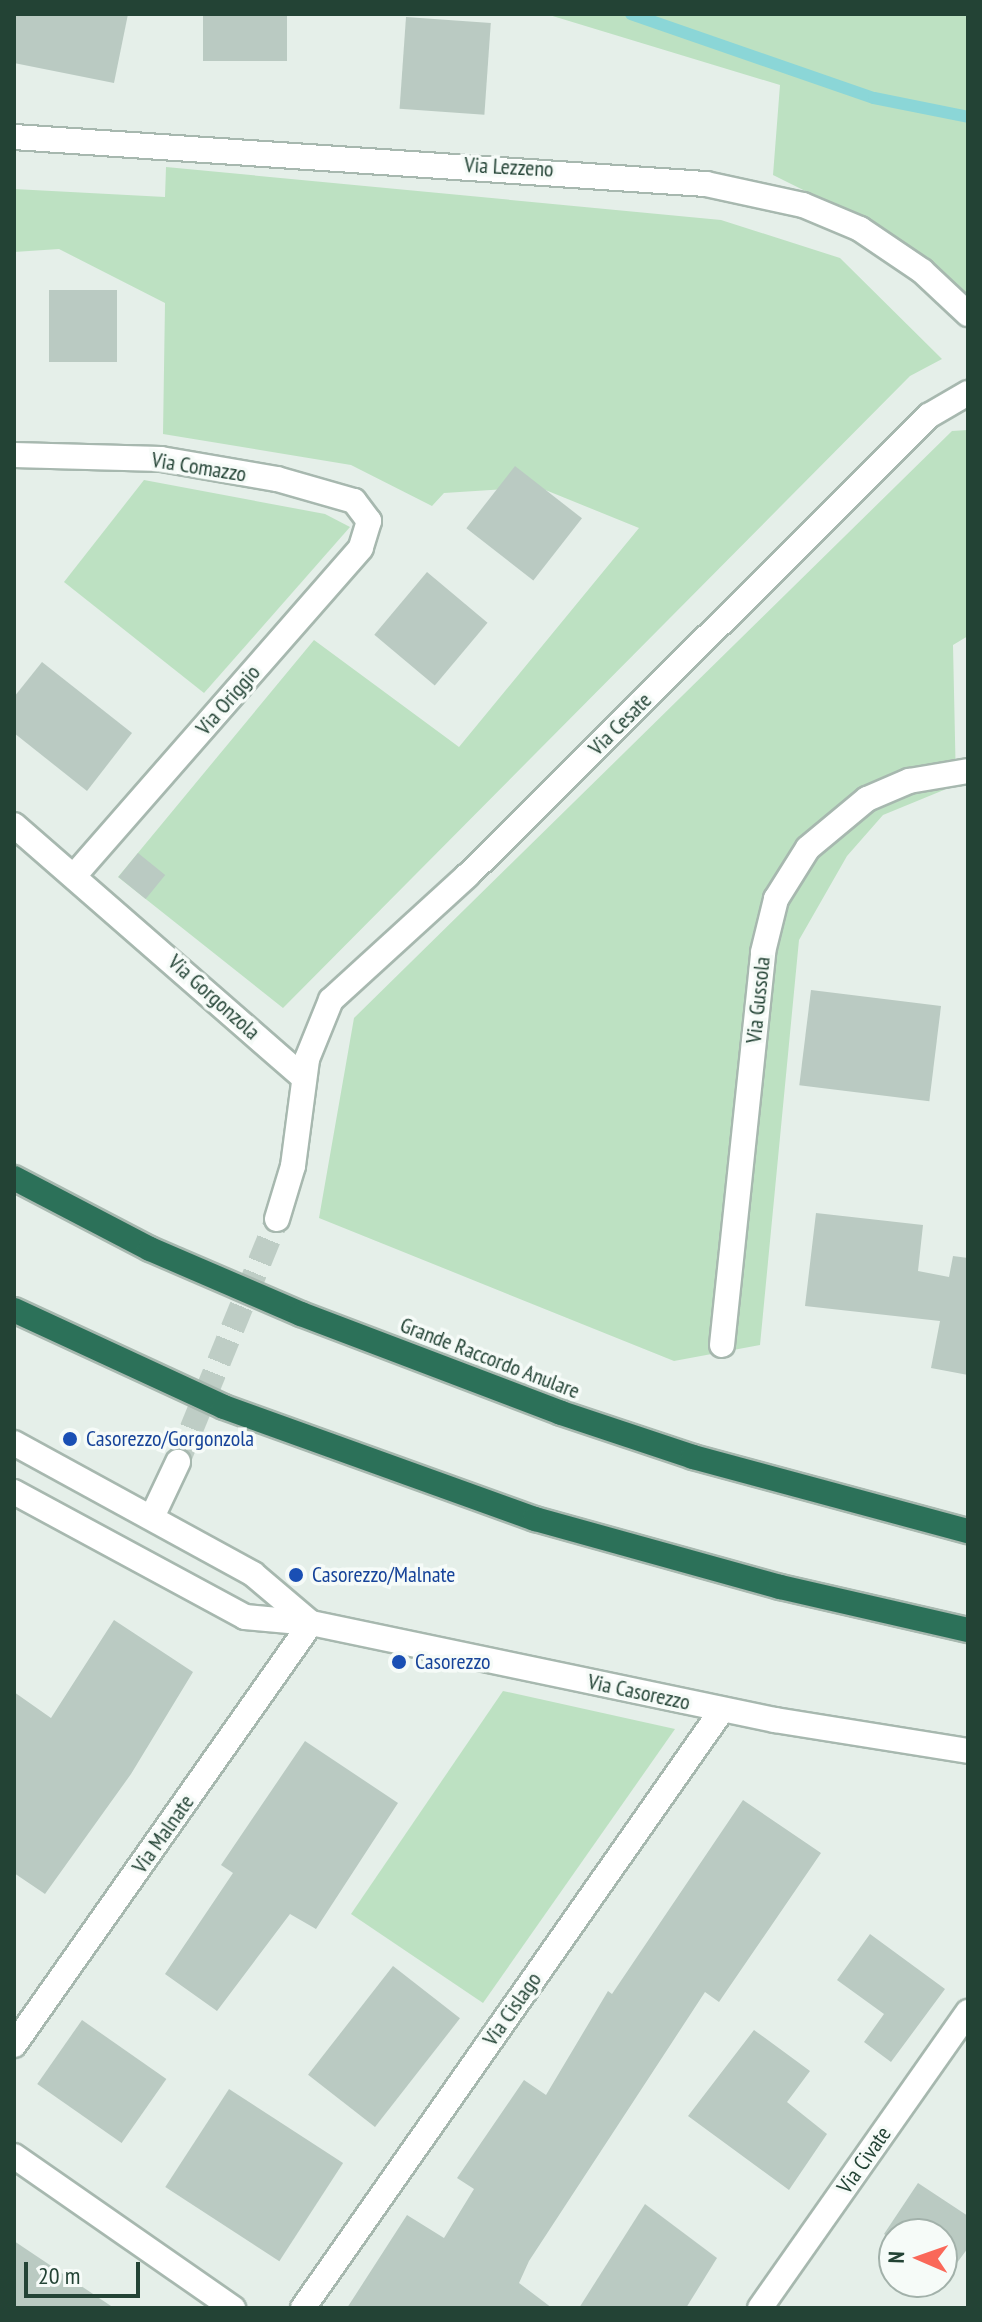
<!DOCTYPE html>
<html>
<head>
<meta charset="utf-8">
<style>
	body { margin:0 }
	#map { position:relative; width:982px; height:2322px; overflow:hidden; background:#e5efe9; font-family:"PT Sans Narrow",sans-serif }
	div>[style] { position:absolute }
	.green>* { inset:0; background:#bde1c2 }
	.stream>* { height:12px; margin:-6px; padding:0 6px; transform-origin:6px; border-radius:6px; background:#8bd6d7 }
	.building>* { inset:0; background:#bacac2; transform-origin:0 0 }
	.minor-tunnel>* { height:24px; margin-top:-12px; transform-origin:0; background:repeating-linear-gradient(90deg,#becdc5 0 24px,transparent 0 36px) }
	.roads { filter:drop-shadow(2px 0 #a7b8af) drop-shadow(-2px 0 #a7b8af) drop-shadow(0 2px #a7b8af) drop-shadow(0 -2px #a7b8af) }
	.minor>* { height:24px; margin:-12px; padding:0 12px; transform-origin:12px; border-radius:12px; background:#fff }
	.highway>* { height:24px; margin:-12px; padding:0 12px; transform-origin:12px; border-radius:12px; background:#2c7159 }
	.dots>* { width:22px; height:22px; translate:-50% -50%; box-sizing:border-box; border:4px solid #f6fbf8; border-radius:50% }
	span { translate:-50% -50%; white-space:nowrap; text-align:center; line-height:1.15; -webkit-text-stroke:7px #f6fbf8; paint-order:stroke }
	.street-label { font-size:22px; color:#234335 }
	.transit-label { font-size:22px; color:#164399 }
	.left { translate:0 -50%; text-align:left }
	.frame { position:absolute; inset:0; border:16px solid #234335; pointer-events:none }
	.north { position:absolute; left:878px; top:2218px; width:80px; height:80px; box-sizing:border-box; background:#f6fbf8; border:2px solid #a2b1aa; border-radius:50%; rotate:272deg; font-size:22px; font-weight:700; line-height:32px; text-align:center; color:#234335 }
	.north::after { content:''; display:block; margin:auto; width:28px; height:36px; background:#fa6859; clip-path:polygon(50% 0,100% 100%,50% 72%,0 100%) }
	.scale { position:absolute; left:24px; top:2262px; width:116px; height:36px; box-sizing:border-box; border:4px solid #234335; border-top:0; padding-left:10px; font-size:24px; line-height:28px; white-space:nowrap; color:#234335; -webkit-text-stroke:6px #f6fbf8; paint-order:stroke }
</style>
</head>
<body>
<div id="map">
	<div class="green">
		<div style="clip-path:polygon(546px 14px,968px 14px,968px 296px,892px 234px,773px 175px,780px 85px)"></div>
		<div style="clip-path:polygon(166px 167px,721px 220px,840px 258px,942px 359px,910px 376px,283px 1008px,118px 877px,314px 640px,459px 747px,639px 528px,538px 487px,444px 493px,432px 506px,351px 465px,163px 434px,165px 303px,59px 249px,14px 252px,14px 189px,165px 197px)"></div>
		<div style="clip-path:polygon(968px 430px,968px 636px,953px 645px,956px 785px,883px 815px,847px 856px,799px 940px,760px 1345px,674px 1361px,319px 1218px,354px 1018px,952px 431px)"></div>
		<div style="clip-path:polygon(144px 480px,325px 514px,350px 527px,204px 693px,64px 582px)"></div>
		<div style="clip-path:polygon(503px 1691px,675px 1729px,483px 2003px,351px 1914px)"></div>
	</div>
	<div class="stream">
		<div style="left:631px;top:14px;width:257px;rotate:19.1deg"></div>
		<div style="left:874px;top:98px;width:96px;rotate:11.4deg"></div>
	</div>
	<div class="building">
		<div style="clip-path:polygon(14px 14px,128px 14px,114px 83px,14px 63px)"></div>
		<div style="left:203px;top:14px;width:84px;height:47px"></div>
		<div style="left:406px;top:17px;width:85px;height:92px;rotate:4deg"></div>
		<div style="left:49px;top:290px;width:68px;height:72px"></div>
		<div style="left:515px;top:466px;width:85px;height:79px;rotate:38deg"></div>
		<div style="left:427px;top:572px;width:79px;height:82px;rotate:40deg"></div>
		<div style="clip-path:polygon(42px 662px,132px 733px,87px 791px,14px 733px,14px 697px)"></div>
		<div style="left:138px;top:853px;width:35px;height:31px;rotate:39deg"></div>
		<div style="left:811px;top:990px;width:131px;height:96px;rotate:7deg"></div>
		<div style="clip-path:polygon(816px 1213px,923px 1225px,918px 1271px,949px 1277px,953px 1256px,968px 1258px,968px 1375px,931px 1368px,940px 1321px,805px 1306px)"></div>
		<div style="clip-path:polygon(114px 1620px,193px 1672px,131px 1774px,45px 1894px,14px 1873px,14px 1692px,51px 1718px)"></div>
		<div style="clip-path:polygon(305px 1741px,398px 1803px,316px 1929px,290px 1914px,217px 2011px,165px 1974px,233px 1873px,221px 1865px)"></div>
		<div style="clip-path:polygon(743px 1800px,821px 1853px,719px 2002px,705px 1992px,529px 2261px,519px 2283px,552px 2308px,347px 2308px,407px 2215px,444px 2238px,474px 2189px,457px 2178px,524px 2080px,546px 2095px,608px 1991px,612px 1994px)"></div>
		<div style="clip-path:polygon(870px 1934px,945px 1989px,891px 2062px,864px 2042px,884px 2014px,837px 1980px)"></div>
		<div style="left:393px;top:1966px;width:85px;height:138px;rotate:38deg"></div>
		<div style="left:82px;top:2020px;width:103px;height:78px;rotate:35deg"></div>
		<div style="clip-path:polygon(754px 2030px,810px 2071px,787px 2102px,827px 2134px,789px 2190px,688px 2116px)"></div>
		<div style="left:229px;top:2089px;width:136px;height:117px;rotate:33deg"></div>
		<div style="clip-path:polygon(918px 2183px,968px 2216px,968px 2248px,948px 2275px,942px 2271px,942px 2234px,894px 2234px,894px 2240px,884px 2234px)"></div>
		<div style="clip-path:polygon(645px 2204px,717px 2258px,686px 2308px,579px 2308px)"></div>
		<div style="clip-path:polygon(14px 2241px,114px 2308px,14px 2308px)"></div>
	</div>
	<div class="minor-tunnel">
		<div style="left:178px;top:1462px;width:262px;rotate:-67.8deg"></div>
	</div>
	<div class="roads">
		<div class="minor">
			<div style="left:14px;top:137px;width:694px;rotate:3.89deg"></div>
			<div style="left:706px;top:184px;width:99px;rotate:12.2deg"></div>
			<div style="left:803px;top:205px;width:62px;rotate:22.8deg"></div>
			<div style="left:860px;top:229px;width:75px;rotate:34.1deg"></div>
			<div style="left:922px;top:271px;width:63px;rotate:43.1deg"></div>
			<div style="left:14px;top:455px;width:147px;rotate:1.6deg"></div>
			<div style="left:161px;top:459px;width:118px;rotate:9.8deg"></div>
			<div style="left:277px;top:479px;width:80px;rotate:15.9deg"></div>
			<div style="left:354px;top:501px;width:25px;rotate:53deg"></div>
			<div style="left:369px;top:521px;width:28px;rotate:107deg"></div>
			<div style="left:361px;top:548px;width:433px;rotate:131.2deg"></div>
			<div style="left:14px;top:825px;width:383px;rotate:41.1deg"></div>
			<div style="left:277px;top:1219px;width:55px;rotate:-73.2deg"></div>
			<div style="left:293px;top:1166px;width:108px;rotate:-82.5deg"></div>
			<div style="left:307px;top:1059px;width:64px;rotate:-67.9deg"></div>
			<div style="left:331px;top:1000px;width:184px;rotate:-42.4deg"></div>
			<div style="left:467px;top:876px;width:653px;rotate:-44.88deg"></div>
			<div style="left:930px;top:415px;width:44px;rotate:-30.1deg"></div>
			<div style="left:722px;top:1345px;width:395px;rotate:-84deg"></div>
			<div style="left:763px;top:952px;width:55px;rotate:-76.2deg"></div>
			<div style="left:776px;top:899px;width:60px;rotate:-57.9deg"></div>
			<div style="left:808px;top:848px;width:77px;rotate:-39.7deg"></div>
			<div style="left:867px;top:799px;width:46px;rotate:-23.2deg"></div>
			<div style="left:909px;top:781px;width:60px;rotate:-9.6deg"></div>
			<div style="left:14px;top:1443px;width:273px;rotate:28.7deg"></div>
			<div style="left:253px;top:1574px;width:76px;rotate:40.2deg"></div>
			<div style="left:14px;top:1492px;width:263px;rotate:28.4deg"></div>
			<div style="left:245px;top:1617px;width:66px;rotate:5.2deg"></div>
			<div style="left:311px;top:1623px;width:474px;rotate:11.8deg"></div>
			<div style="left:775px;top:1720px;width:195px;rotate:9.1deg"></div>
			<div style="left:152px;top:1517px;width:61px;rotate:-64.7deg"></div>
			<div style="left:14px;top:2045px;width:516px;rotate:-54.86deg"></div>
			<div style="left:14px;top:2156px;width:267px;rotate:34.8deg"></div>
			<div style="left:303px;top:2308px;width:730px;rotate:-54.98deg"></div>
			<div style="left:760px;top:2308px;width:362px;rotate:-54.9deg"></div>
		</div>
		<div class="highway">
			<div style="left:14px;top:1178px;width:153px;rotate:27.6deg"></div>
			<div style="left:150px;top:1249px;width:164px;rotate:23.3deg"></div>
			<div style="left:301px;top:1314px;width:278px;rotate:20.8deg"></div>
			<div style="left:561px;top:1413px;width:139px;rotate:18.4deg"></div>
			<div style="left:693px;top:1457px;width:285px;rotate:15.1deg"></div>
			<div style="left:14px;top:1310px;width:231px;rotate:24.8deg"></div>
			<div style="left:224px;top:1407px;width:331px;rotate:19.8deg"></div>
			<div style="left:535px;top:1519px;width:254px;rotate:15.5deg"></div>
			<div style="left:780px;top:1587px;width:193px;rotate:12.9deg"></div>
		</div>
	</div>
	<div class="dots">
		<div style="left:70px;top:1439px;background:#1a4fb4"></div>
		<div style="left:296px;top:1575px;background:#1a4fb4"></div>
		<div style="left:399px;top:1662px;background:#1a4fb4"></div>
	</div>
	<div class="street-label">
		<span style="left:509px;top:167px;rotate:3deg">Via Lezzeno</span>
		<span style="left:199px;top:467px;rotate:9deg">Via Comazzo</span>
		<span style="left:228px;top:700px;rotate:-49deg">Via Origgio</span>
		<span style="left:620px;top:724px;rotate:-45deg">Via Cesate</span>
		<span style="left:214px;top:997px;rotate:42deg">Via Gorgonzola</span>
		<span style="left:758px;top:1000px;rotate:-84deg">Via Gussola</span>
		<span style="left:490px;top:1358px;rotate:21deg">Grande Raccordo Anulare</span>
		<span style="left:639px;top:1692px;rotate:12deg">Via Casorezzo</span>
		<span style="left:163px;top:1834px;rotate:-55deg">Via Malnate</span>
		<span style="left:512px;top:2009px;rotate:-55deg">Via Cislago</span>
		<span style="left:864px;top:2160px;rotate:-55deg">Via Civate</span>
	</div>
	<div class="transit-label">
		<span class="left" style="left:86px;top:1439px">Casorezzo/Gorgonzola</span>
		<span class="left" style="left:312px;top:1575px">Casorezzo/Malnate</span>
		<span class="left" style="left:415px;top:1662px">Casorezzo</span>
	</div>
	<div class="frame"></div>
	<div class="north">N</div>
	<div class="scale">20 m</div>
</div>
</body>
</html>
